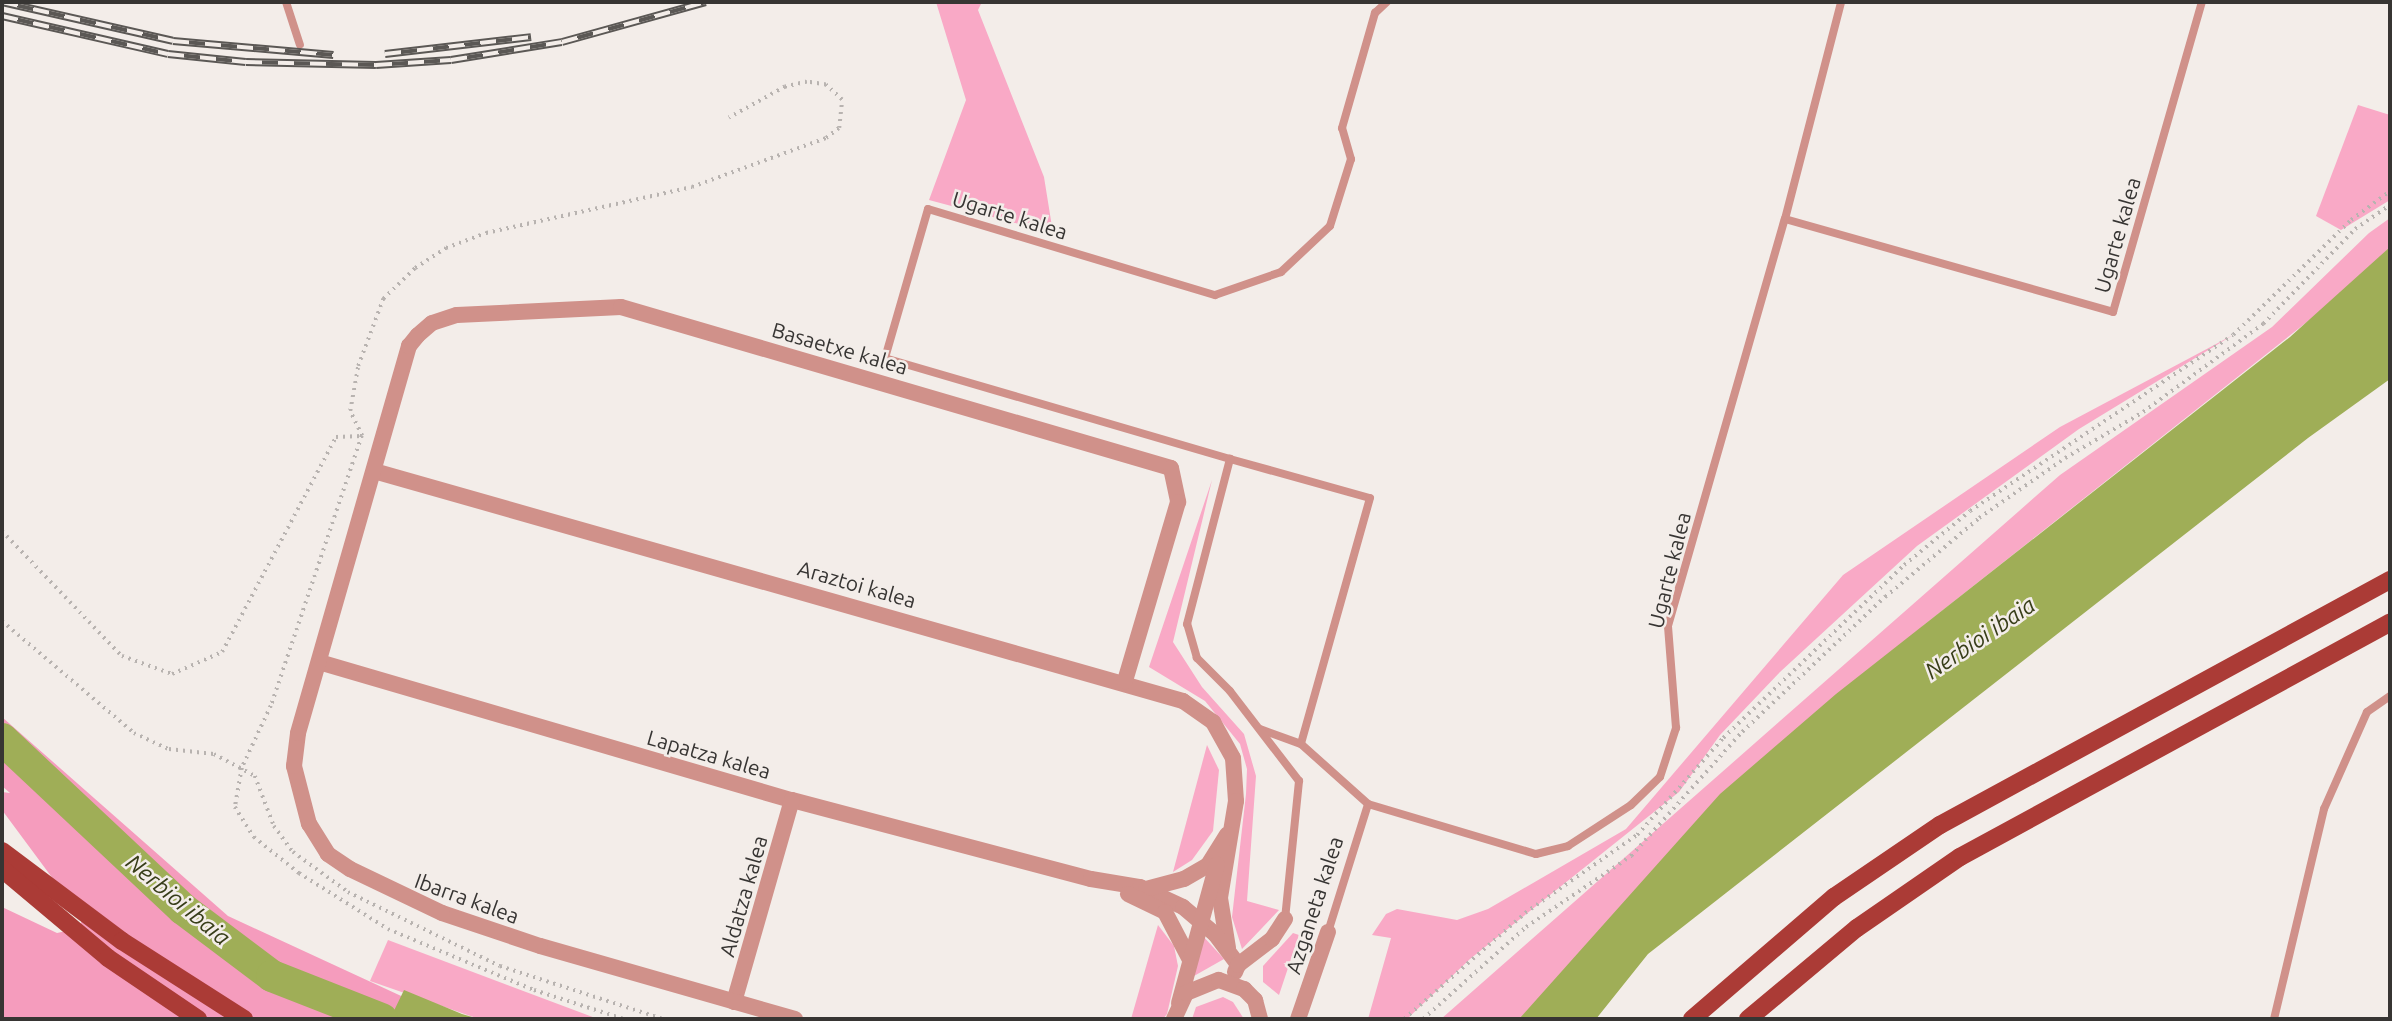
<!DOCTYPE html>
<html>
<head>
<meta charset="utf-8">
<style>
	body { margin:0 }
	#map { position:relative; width:2392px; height:1021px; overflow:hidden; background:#f3ede9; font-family:Ubuntu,sans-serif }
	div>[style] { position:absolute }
	.green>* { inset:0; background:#f9a9c6 }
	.forest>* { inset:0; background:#f59cbd }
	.water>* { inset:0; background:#9fae57 }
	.river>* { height:32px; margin:-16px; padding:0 16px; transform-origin:16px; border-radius:16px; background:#9fae57 }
	.path>* { height:3.5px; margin-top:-1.75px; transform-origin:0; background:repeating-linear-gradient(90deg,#b8b3b0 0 2px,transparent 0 7px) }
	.service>* { height:8px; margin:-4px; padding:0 4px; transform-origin:4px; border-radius:4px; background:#d0918a }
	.minor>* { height:16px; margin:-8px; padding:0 8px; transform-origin:8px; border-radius:8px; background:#d0918a }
	.primary>* { height:18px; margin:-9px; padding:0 9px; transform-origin:9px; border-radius:9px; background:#ab3b36 }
	.rail>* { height:8px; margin-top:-4px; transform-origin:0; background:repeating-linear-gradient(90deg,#f3ede9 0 16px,#5b5855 0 32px); box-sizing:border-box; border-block:2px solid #5b5855 }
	span { translate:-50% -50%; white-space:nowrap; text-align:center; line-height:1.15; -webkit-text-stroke:5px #f3ede9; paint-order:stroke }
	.street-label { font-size:21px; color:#373533 }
	.water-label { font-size:23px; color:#383e19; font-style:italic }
	.frame { position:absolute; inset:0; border:4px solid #373533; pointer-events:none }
</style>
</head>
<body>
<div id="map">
	<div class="green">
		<div style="clip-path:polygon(936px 2px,982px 2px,978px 10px,1044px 177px,1053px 233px,929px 200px,966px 100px)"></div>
		<div style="clip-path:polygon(2358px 105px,2390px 115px,2390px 200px,2341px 230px,2316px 216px)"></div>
		<div style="clip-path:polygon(2390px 218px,2390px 247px,2346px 291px,1924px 625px,1519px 1019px,1441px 1019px,2060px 475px,2272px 327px,2369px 233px)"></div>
		<div style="clip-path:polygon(2233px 335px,2079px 429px,1917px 546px,1780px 672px,1720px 735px,1679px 792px,1470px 959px,1407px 1019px,1368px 1019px,1391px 938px,1372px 935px,1386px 914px,1397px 909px,1457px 920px,1488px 909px,1626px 829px,1843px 575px,2060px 427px)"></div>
		<div style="clip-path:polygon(1212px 480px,1173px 642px,1202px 687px,1244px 734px,1256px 776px,1247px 901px,1279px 910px,1242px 949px,1232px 917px,1246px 794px,1247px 769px,1240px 744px,1205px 701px,1149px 667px)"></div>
		<div style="clip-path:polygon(1207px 745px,1219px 770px,1213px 831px,1192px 860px,1173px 872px)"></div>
		<div style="clip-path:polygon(1158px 925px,1174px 946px,1178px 966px,1167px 1014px,1163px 1019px,1131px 1019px)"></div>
		<div style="clip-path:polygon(1293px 933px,1299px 935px,1279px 995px,1263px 982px,1263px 966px)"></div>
		<div style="clip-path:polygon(1202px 935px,1224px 959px,1194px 976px)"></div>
		<div style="clip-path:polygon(388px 940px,598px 1019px,479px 1019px,370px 981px)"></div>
		<div style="clip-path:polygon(1223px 997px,1233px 1002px,1244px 1019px,1192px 1019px,1196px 1007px)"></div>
	</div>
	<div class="forest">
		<div style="clip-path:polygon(2px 717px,228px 916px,451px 1019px,2px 1019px,2px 907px,57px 933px,80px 928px,82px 918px,2px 810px,2px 792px,10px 793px,2px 786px)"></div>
	</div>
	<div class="water">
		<div style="clip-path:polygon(2390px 247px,2390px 379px,2308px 438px,1648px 954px,1596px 1019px,1519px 1019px,1720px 794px,1836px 694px,2290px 337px)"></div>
		<div style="clip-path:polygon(404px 990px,462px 1014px,479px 1019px,390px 1019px)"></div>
	</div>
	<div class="river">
		<div style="left:2px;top:739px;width:248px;rotate:43.2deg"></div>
		<div style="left:183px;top:909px;width:111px;rotate:37deg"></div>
		<div style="left:272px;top:976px;width:118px;rotate:21.4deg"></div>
	</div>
	<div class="path">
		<div style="left:362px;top:436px;width:285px;rotate:108.6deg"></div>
		<div style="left:271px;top:706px;width:68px;rotate:115.1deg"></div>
		<div style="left:242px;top:768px;width:40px;rotate:100deg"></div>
		<div style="left:235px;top:807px;width:36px;rotate:58deg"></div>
		<div style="left:254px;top:837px;width:58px;rotate:38.7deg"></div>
		<div style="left:299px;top:873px;width:105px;rotate:32.2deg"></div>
		<div style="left:388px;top:929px;width:158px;rotate:22.7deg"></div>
		<div style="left:534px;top:990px;width:95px;rotate:17.9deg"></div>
		<div style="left:362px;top:436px;width:28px;rotate:-116deg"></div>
		<div style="left:350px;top:411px;width:46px;rotate:-79.9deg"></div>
		<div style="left:358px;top:366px;width:72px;rotate:-69.5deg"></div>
		<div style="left:383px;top:299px;width:45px;rotate:-44.1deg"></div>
		<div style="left:415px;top:268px;width:37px;rotate:-33deg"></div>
		<div style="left:446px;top:248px;width:43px;rotate:-20.6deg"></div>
		<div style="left:486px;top:233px;width:211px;rotate:-12.6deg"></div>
		<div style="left:692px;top:187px;width:143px;rotate:-20.1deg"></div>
		<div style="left:826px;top:138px;width:16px;rotate:-38deg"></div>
		<div style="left:839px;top:128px;width:28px;rotate:-84deg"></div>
		<div style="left:842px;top:100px;width:22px;rotate:-137deg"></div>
		<div style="left:826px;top:85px;width:19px;rotate:-171deg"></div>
		<div style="left:807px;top:82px;width:23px;rotate:167deg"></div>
		<div style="left:785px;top:87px;width:64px;rotate:151deg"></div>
		<div style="left:2px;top:531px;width:173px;rotate:46.2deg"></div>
		<div style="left:122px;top:656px;width:53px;rotate:19.8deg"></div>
		<div style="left:172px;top:674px;width:55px;rotate:-23.7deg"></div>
		<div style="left:222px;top:652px;width:243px;rotate:-62.1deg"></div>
		<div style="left:336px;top:437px;width:26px;rotate:-2deg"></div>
		<div style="left:2px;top:621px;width:173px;rotate:40.3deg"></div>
		<div style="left:134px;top:733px;width:38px;rotate:25deg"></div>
		<div style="left:169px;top:749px;width:45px;rotate:6.3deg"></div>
		<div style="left:214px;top:754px;width:47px;rotate:28.2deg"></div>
		<div style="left:255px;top:776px;width:53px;rotate:69.2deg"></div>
		<div style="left:274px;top:826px;width:32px;rotate:54deg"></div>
		<div style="left:293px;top:852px;width:68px;rotate:36deg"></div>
		<div style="left:348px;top:892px;width:169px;rotate:26deg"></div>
		<div style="left:500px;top:966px;width:171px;rotate:18deg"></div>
		<div style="left:1404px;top:1019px;width:161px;rotate:-41.2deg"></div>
		<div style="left:1525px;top:913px;width:136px;rotate:-34.9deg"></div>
		<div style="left:1637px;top:835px;width:130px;rotate:-48.4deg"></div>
		<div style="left:1723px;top:738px;width:250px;rotate:-43.7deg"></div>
		<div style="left:1904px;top:565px;width:85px;rotate:-39.3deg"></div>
		<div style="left:1970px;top:511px;width:316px;rotate:-33.8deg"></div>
		<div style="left:2233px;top:335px;width:165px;rotate:-44.3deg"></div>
		<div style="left:2351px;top:220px;width:49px;rotate:-36.6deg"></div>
		<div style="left:1423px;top:1019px;width:138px;rotate:-41.8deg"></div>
		<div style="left:1526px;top:927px;width:127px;rotate:-34.1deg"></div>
		<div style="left:1631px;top:856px;width:166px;rotate:-48.2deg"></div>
		<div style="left:1742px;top:732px;width:197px;rotate:-43.4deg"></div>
		<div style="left:1885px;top:597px;width:123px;rotate:-40deg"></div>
		<div style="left:1979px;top:518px;width:105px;rotate:-34.9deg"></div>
		<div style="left:2065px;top:458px;width:91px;rotate:-30.5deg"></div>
		<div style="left:2143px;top:412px;width:149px;rotate:-36.3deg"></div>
		<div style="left:2263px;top:324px;width:132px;rotate:-45.9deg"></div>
		<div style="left:2355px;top:229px;width:42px;rotate:-34.4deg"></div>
	</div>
	<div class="service">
		<div style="left:286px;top:2px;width:45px;rotate:72deg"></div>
		<div style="left:1785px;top:219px;width:341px;rotate:15.8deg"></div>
		<div style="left:2113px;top:312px;width:323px;rotate:-74deg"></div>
		<div style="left:1230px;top:459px;width:145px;rotate:15.6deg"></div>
		<div style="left:1370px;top:498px;width:255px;rotate:105.7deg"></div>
		<div style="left:1260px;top:729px;width:44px;rotate:20.1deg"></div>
		<div style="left:1301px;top:744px;width:90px;rotate:41.8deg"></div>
		<div style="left:1368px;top:804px;width:175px;rotate:16.6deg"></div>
		<div style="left:1536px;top:854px;width:33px;rotate:-14deg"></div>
		<div style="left:1568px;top:846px;width:75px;rotate:-33.1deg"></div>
		<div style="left:1631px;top:805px;width:40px;rotate:-44deg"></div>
		<div style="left:1660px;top:777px;width:52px;rotate:-71.9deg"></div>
		<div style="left:1676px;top:728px;width:102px;rotate:-94.5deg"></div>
		<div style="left:1668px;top:626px;width:423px;rotate:-74deg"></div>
		<div style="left:1785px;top:219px;width:224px;rotate:-75.5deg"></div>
		<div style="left:1285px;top:919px;width:139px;rotate:-84.2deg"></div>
		<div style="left:1299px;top:781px;width:113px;rotate:-127.5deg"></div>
		<div style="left:1230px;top:691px;width:47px;rotate:-135deg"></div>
		<div style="left:1197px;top:658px;width:35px;rotate:-106deg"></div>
		<div style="left:1187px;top:624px;width:171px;rotate:-75.4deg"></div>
		<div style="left:1230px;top:459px;width:359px;rotate:-163.7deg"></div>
		<div style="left:885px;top:358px;width:155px;rotate:-73.9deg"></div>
		<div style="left:928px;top:209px;width:300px;rotate:16.7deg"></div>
		<div style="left:1215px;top:295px;width:70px;rotate:-19.2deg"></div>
		<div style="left:1281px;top:272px;width:67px;rotate:-43.2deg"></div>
		<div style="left:1330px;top:226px;width:70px;rotate:-72.6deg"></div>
		<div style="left:1351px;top:159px;width:32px;rotate:-106deg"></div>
		<div style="left:1342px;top:128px;width:120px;rotate:-74deg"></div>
		<div style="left:1375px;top:13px;width:16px;rotate:-43deg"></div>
		<div style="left:1328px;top:932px;width:134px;rotate:-72.6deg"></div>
		<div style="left:2274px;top:1019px;width:216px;rotate:-76.6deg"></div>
		<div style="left:2324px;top:809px;width:106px;rotate:-66.1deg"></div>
		<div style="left:2367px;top:712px;width:28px;rotate:-35deg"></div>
	</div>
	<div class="minor">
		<div style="left:374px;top:471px;width:841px;rotate:15.87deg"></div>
		<div style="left:1183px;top:701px;width:37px;rotate:35deg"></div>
		<div style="left:1213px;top:722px;width:41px;rotate:60.9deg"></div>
		<div style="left:1233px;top:758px;width:43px;rotate:86deg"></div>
		<div style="left:1236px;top:801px;width:98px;rotate:99.4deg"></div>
		<div style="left:1220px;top:898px;width:51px;rotate:80.9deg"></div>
		<div style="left:319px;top:662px;width:493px;rotate:16.3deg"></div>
		<div style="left:792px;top:800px;width:309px;rotate:14.8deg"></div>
		<div style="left:1091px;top:879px;width:50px;rotate:9.3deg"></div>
		<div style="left:1140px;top:887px;width:47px;rotate:24.9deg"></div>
		<div style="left:1183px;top:907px;width:42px;rotate:40.2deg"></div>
		<div style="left:1215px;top:934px;width:39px;rotate:53deg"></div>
		<div style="left:1146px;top:889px;width:39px;rotate:-15deg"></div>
		<div style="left:1184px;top:879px;width:28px;rotate:-30deg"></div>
		<div style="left:1208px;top:865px;width:36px;rotate:-58deg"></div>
		<div style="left:1128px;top:894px;width:41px;rotate:25.9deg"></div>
		<div style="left:1165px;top:912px;width:52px;rotate:62.4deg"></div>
		<div style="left:1235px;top:972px;width:8px;rotate:-67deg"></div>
		<div style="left:1238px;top:965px;width:43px;rotate:-37.4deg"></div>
		<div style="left:1272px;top:939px;width:24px;rotate:-57deg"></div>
		<div style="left:734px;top:1002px;width:210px;rotate:-74deg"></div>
		<div style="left:1179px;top:1003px;width:144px;rotate:-74.7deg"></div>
		<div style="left:795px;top:1019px;width:265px;rotate:-164deg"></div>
		<div style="left:540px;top:946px;width:103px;rotate:-161.4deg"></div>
		<div style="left:442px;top:913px;width:102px;rotate:-154.4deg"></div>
		<div style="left:350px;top:869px;width:27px;rotate:-146deg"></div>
		<div style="left:328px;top:854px;width:36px;rotate:-122deg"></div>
		<div style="left:309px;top:824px;width:60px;rotate:-104.5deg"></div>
		<div style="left:294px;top:766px;width:33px;rotate:-83deg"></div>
		<div style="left:298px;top:733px;width:403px;rotate:-74deg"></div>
		<div style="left:409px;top:346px;width:14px;rotate:-51deg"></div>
		<div style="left:418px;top:335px;width:18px;rotate:-41deg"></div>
		<div style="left:432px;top:323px;width:26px;rotate:-18deg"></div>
		<div style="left:457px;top:315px;width:164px;rotate:-2.8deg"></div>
		<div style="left:621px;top:307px;width:573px;rotate:16.32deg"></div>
		<div style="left:1171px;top:468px;width:35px;rotate:78deg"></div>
		<div style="left:1178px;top:502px;width:187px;rotate:106.5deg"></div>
		<div style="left:1174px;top:1019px;width:29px;rotate:-65deg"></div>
		<div style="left:1186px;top:993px;width:35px;rotate:-22deg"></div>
		<div style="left:1219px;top:980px;width:27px;rotate:20deg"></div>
		<div style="left:1244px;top:989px;width:16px;rotate:45deg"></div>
		<div style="left:1255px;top:1000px;width:20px;rotate:75deg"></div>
		<div style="left:1298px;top:1019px;width:92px;rotate:-71deg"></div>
	</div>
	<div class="primary">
		<div style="left:2px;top:851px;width:150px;rotate:36.9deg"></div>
		<div style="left:122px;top:941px;width:145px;rotate:32.6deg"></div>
		<div style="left:2px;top:869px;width:138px;rotate:40deg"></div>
		<div style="left:108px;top:958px;width:109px;rotate:34.1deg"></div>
		<div style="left:1692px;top:1019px;width:187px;rotate:-40.7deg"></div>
		<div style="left:1834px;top:897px;width:128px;rotate:-34.2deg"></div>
		<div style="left:1940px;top:825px;width:512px;rotate:-28.57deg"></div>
		<div style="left:1748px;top:1019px;width:142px;rotate:-39.9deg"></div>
		<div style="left:1857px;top:928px;width:125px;rotate:-34.6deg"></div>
		<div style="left:1960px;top:857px;width:490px;rotate:-28.6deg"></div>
	</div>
	<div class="rail">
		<div style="left:2px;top:2px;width:175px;rotate:12.8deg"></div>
		<div style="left:173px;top:41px;width:161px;rotate:5deg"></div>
		<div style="left:2px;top:16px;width:170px;rotate:12.9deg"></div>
		<div style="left:168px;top:54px;width:78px;rotate:5.9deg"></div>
		<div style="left:246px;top:62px;width:130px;rotate:1.3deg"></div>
		<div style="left:376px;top:65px;width:75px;rotate:-3.8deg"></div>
		<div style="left:451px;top:60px;width:112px;rotate:-9.2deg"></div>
		<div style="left:562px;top:42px;width:149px;rotate:-15.5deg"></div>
		<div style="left:385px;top:54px;width:147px;rotate:-6.6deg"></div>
	</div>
	<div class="street-label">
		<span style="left:1010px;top:215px;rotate:17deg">Ugarte kalea</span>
		<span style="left:2117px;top:235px;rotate:-74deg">Ugarte kalea</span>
		<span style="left:840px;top:348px;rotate:16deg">Basaetxe kalea</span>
		<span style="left:1669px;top:570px;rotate:-76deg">Ugarte kalea</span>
		<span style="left:857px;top:584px;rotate:16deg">Araztoi kalea</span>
		<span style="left:709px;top:754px;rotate:16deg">Lapatza kalea</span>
		<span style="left:743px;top:896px;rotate:-74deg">Aldatza kalea</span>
		<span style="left:467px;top:898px;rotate:20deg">Ibarra kalea</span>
		<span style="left:1314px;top:905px;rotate:-72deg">Azganeta kalea</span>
	</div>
	<div class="water-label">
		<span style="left:1980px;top:638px;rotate:-34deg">Nerbioi ibaia</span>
		<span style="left:178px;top:900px;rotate:40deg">Nerbioi ibaia</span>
	</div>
	<div class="frame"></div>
</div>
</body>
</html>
